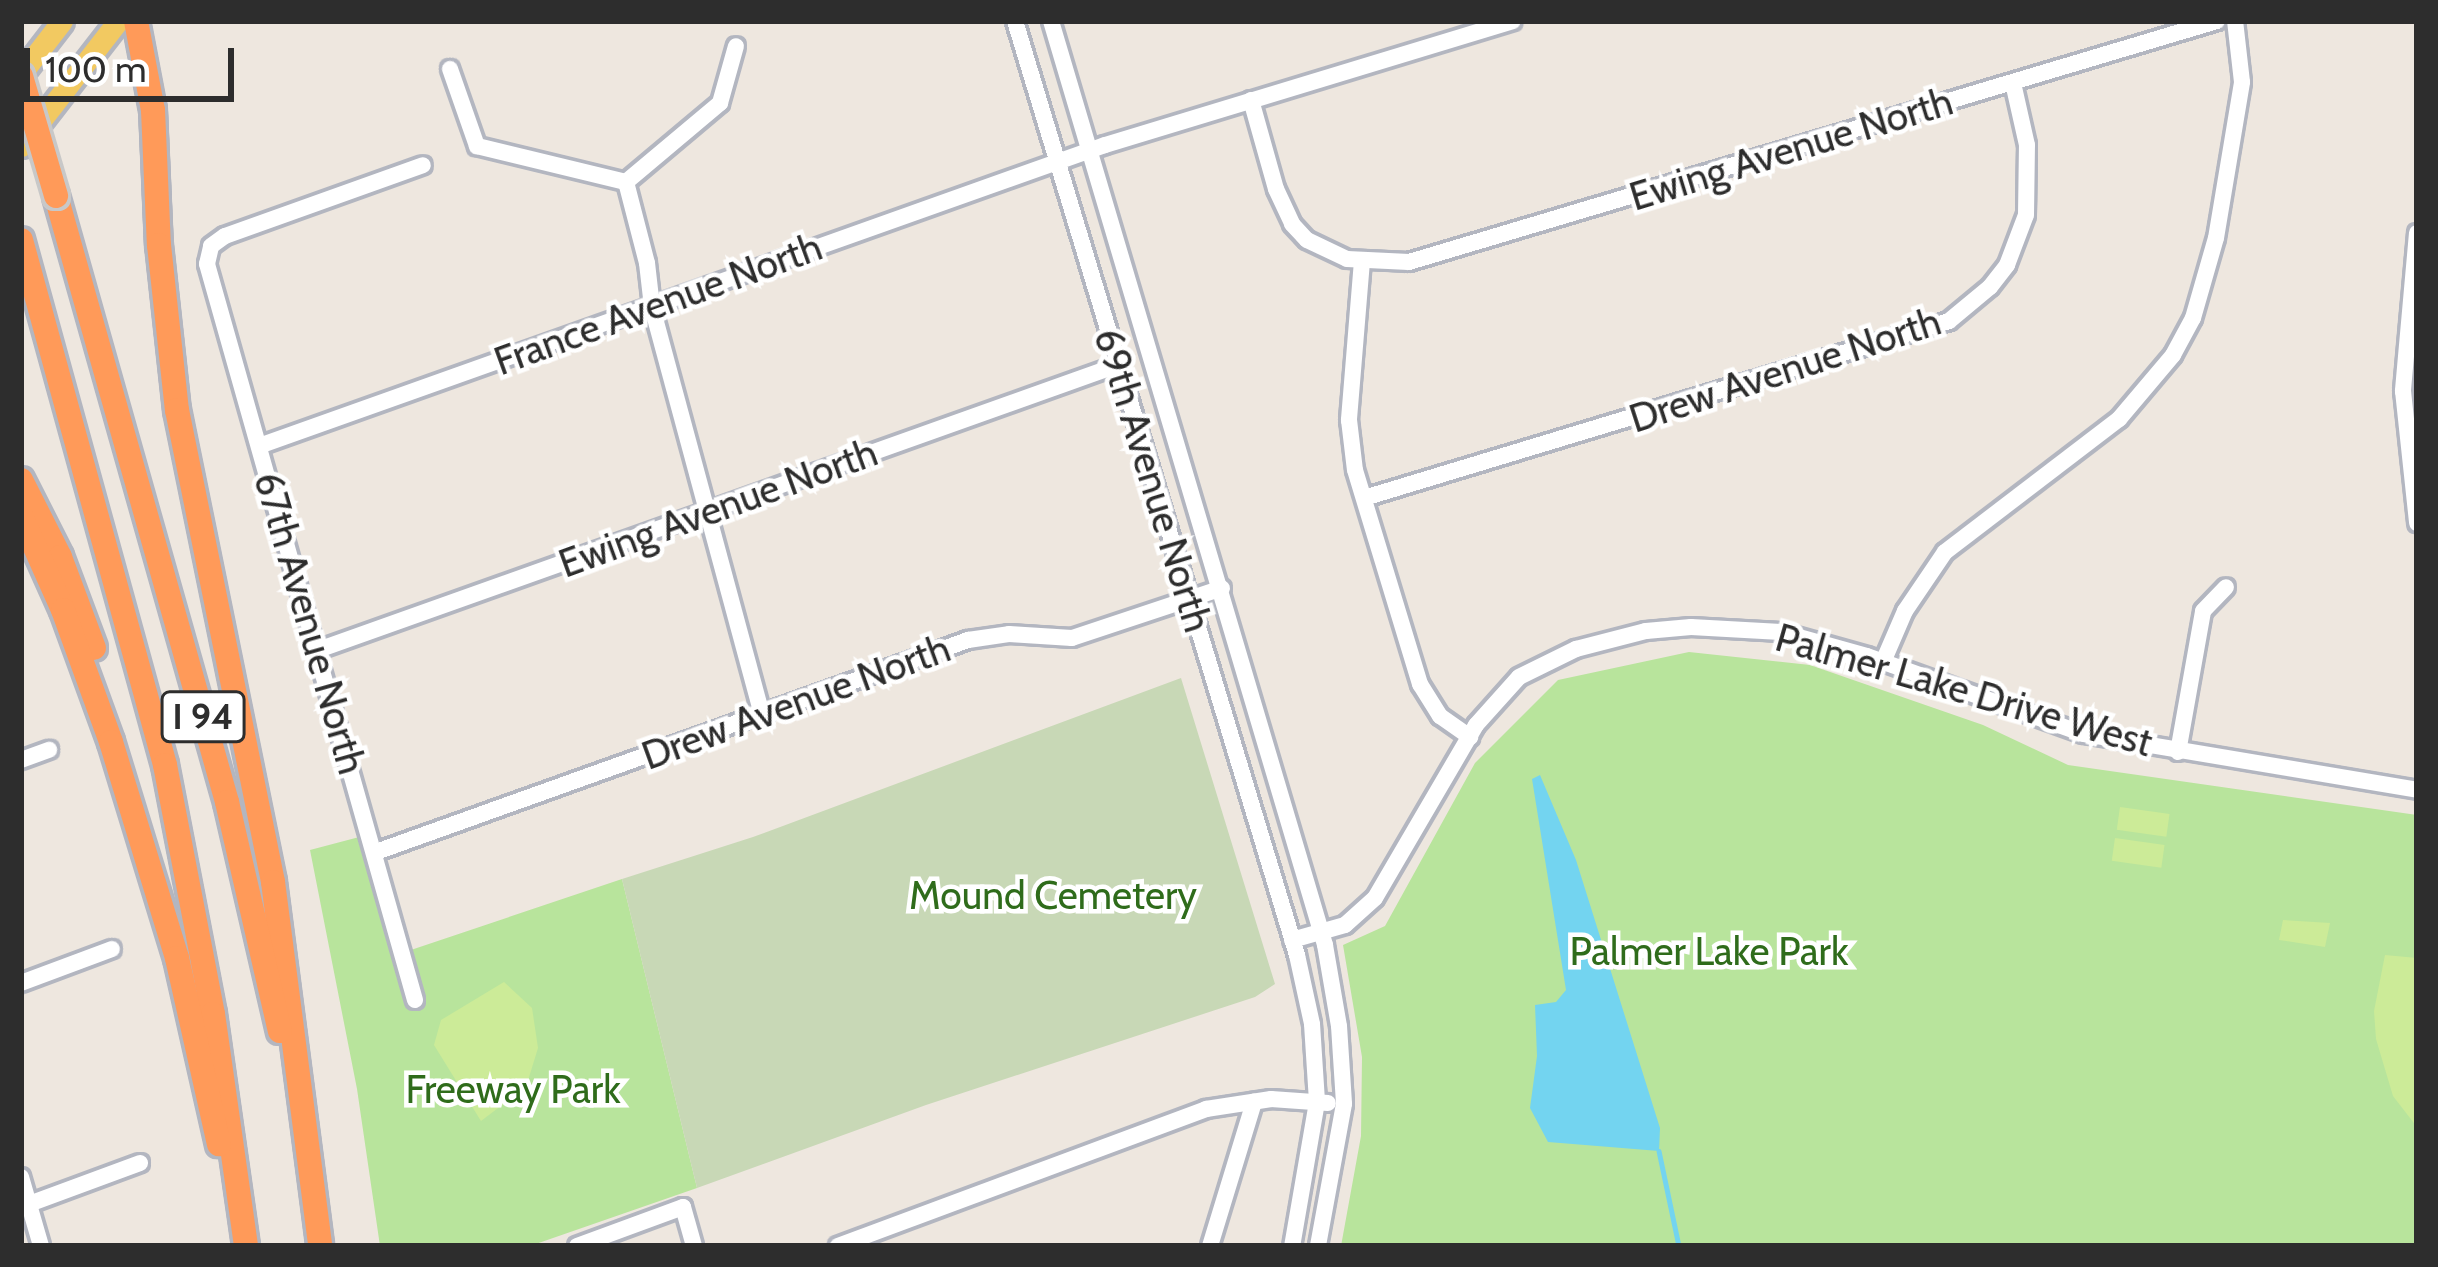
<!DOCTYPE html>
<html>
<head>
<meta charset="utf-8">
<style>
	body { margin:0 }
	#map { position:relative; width:2438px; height:1267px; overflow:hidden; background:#eee7df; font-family:Cabin,sans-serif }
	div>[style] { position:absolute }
	.green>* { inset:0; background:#b8e49c }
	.cemetery>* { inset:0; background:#c8d8b6 }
	.pitch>* { inset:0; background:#cceb98; transform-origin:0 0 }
	.water>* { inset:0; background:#73d4f0 }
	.stream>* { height:4.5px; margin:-2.25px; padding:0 2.25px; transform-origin:2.25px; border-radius:2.25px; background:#73d4f0 }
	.roads { filter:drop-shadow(3px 0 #b3b6c0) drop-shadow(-3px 0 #b3b6c0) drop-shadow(0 3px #b3b6c0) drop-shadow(0 -3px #b3b6c0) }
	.minor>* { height:16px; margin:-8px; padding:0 8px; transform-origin:8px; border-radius:8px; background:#fff }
	.major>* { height:21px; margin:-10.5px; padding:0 10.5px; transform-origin:10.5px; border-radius:10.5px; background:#f2c961 }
	.highway>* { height:24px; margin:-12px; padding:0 12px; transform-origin:12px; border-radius:12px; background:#ff9a59 }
	.bridges { filter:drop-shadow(3px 0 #c8c8c8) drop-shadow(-3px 0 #c8c8c8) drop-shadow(0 3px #c8c8c8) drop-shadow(0 -3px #c8c8c8) }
	.highway-bridge>* { height:24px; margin:-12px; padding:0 12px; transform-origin:12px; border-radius:12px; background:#ff9a59 }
	span { translate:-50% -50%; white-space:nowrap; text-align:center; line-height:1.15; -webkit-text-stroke:9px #fff; paint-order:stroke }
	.shield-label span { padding:3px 9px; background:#fff; border:3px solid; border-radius:9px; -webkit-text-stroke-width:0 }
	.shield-label { font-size:36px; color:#2d2d2d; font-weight:700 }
	.street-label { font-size:39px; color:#2d2d2d }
	.park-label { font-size:39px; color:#2f6c1b }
	.frame { position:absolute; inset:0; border:24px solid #2d2d2d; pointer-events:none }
	.scale { position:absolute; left:24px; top:48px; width:210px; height:54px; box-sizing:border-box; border:6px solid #2d2d2d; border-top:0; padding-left:15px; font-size:36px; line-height:42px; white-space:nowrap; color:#2d2d2d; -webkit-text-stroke:9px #fff; paint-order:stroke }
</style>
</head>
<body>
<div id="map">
	<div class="green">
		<div style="clip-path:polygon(1689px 652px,1810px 665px,1983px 725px,2068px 765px,2417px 815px,2417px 1246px,1341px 1246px,1361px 1136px,1362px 1057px,1343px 945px,1385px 926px,1475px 763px,1558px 680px)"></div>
		<div style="clip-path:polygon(363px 836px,396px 955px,622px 879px,697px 1188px,530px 1246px,380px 1246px,357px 1089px,310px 850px)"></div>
	</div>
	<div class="cemetery">
		<div style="clip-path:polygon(1181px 678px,1275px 984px,1255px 997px,926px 1105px,697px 1188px,622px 879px,753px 837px)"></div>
	</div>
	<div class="pitch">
		<div style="left:2120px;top:807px;width:50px;height:23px;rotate:8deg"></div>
		<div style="left:2115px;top:838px;width:50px;height:23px;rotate:8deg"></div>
		<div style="clip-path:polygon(2283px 920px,2330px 923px,2325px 947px,2279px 940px)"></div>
		<div style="clip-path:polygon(2385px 955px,2417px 958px,2417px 1127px,2393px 1096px,2376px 1039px,2374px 1011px)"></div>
		<div style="clip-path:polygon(504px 982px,532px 1008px,538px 1048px,526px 1087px,481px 1121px,434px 1045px,441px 1020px)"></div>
	</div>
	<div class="water">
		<div style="clip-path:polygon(1540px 775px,1576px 860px,1660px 1128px,1659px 1151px,1548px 1142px,1530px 1108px,1537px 1056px,1535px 1005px,1556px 1002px,1566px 990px,1532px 779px)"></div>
	</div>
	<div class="stream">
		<div style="left:1659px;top:1151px;width:97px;rotate:78.1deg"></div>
	</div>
	<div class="roads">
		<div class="minor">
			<div style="left:1015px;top:21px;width:976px;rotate:73.2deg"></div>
			<div style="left:1297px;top:955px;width:71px;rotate:77.7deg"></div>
			<div style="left:1312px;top:1024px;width:78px;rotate:86.3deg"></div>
			<div style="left:1317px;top:1102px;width:146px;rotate:99.8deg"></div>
			<div style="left:1051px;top:21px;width:964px;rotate:73.48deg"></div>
			<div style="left:1325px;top:945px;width:82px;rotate:80.2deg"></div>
			<div style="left:1339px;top:1026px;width:78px;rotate:86.3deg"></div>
			<div style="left:1344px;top:1104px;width:144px;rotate:100.4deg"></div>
			<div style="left:450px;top:69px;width:82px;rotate:70.7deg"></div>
			<div style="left:477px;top:146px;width:153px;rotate:13.6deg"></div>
			<div style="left:1251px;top:100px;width:92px;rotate:74.3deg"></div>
			<div style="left:1276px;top:189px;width:38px;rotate:65deg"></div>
			<div style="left:1292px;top:224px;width:22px;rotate:47deg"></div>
			<div style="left:1307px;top:240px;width:44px;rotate:25.4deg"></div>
			<div style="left:1347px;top:259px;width:62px;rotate:2.8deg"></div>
			<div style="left:1409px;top:262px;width:843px;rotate:-16.61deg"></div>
			<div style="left:626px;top:182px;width:84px;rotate:75.5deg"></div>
			<div style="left:647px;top:263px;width:44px;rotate:83.5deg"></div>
			<div style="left:652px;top:307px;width:422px;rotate:74.9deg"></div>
			<div style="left:626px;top:182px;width:123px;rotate:-40deg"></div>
			<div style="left:720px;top:103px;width:59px;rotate:-74.3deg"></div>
			<div style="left:2417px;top:233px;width:159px;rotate:95.1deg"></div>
			<div style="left:2403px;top:391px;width:133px;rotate:83.9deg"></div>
			<div style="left:1362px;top:261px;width:160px;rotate:94.7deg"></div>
			<div style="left:1349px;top:420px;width:50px;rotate:83.2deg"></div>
			<div style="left:1355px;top:470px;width:224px;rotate:73.1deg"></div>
			<div style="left:1420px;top:684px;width:38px;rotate:58deg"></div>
			<div style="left:1440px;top:716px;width:37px;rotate:35deg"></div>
			<div style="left:259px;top:446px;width:898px;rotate:-19.59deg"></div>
			<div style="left:1105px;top:145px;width:426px;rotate:-16.9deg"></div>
			<div style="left:1364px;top:498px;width:611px;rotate:-16.83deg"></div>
			<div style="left:1949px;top:321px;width:53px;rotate:-39.7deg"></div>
			<div style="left:1990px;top:287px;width:28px;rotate:-52deg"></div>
			<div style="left:2007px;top:265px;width:53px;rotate:-69.2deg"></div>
			<div style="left:2026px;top:215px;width:70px;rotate:-89.2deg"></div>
			<div style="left:2027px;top:145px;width:64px;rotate:-102.7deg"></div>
			<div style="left:318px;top:650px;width:849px;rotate:-19.61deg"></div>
			<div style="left:1883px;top:662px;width:56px;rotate:-66.7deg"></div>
			<div style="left:1905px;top:611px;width:71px;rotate:-55.9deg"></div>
			<div style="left:1945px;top:552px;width:219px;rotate:-37.4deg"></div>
			<div style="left:2119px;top:419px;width:84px;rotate:-49.8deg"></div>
			<div style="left:2173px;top:355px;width:42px;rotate:-61.6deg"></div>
			<div style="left:2193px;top:318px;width:83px;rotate:-74deg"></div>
			<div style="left:2216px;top:238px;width:158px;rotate:-80.5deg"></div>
			<div style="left:2242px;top:82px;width:61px;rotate:-96.5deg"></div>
			<div style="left:2178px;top:752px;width:143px;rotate:-79.9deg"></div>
			<div style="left:2203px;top:611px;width:33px;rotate:-46deg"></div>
			<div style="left:21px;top:760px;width:30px;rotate:-20deg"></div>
			<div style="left:376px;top:852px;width:629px;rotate:-19.7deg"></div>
			<div style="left:968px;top:640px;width:41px;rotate:-8.3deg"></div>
			<div style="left:1009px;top:634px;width:63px;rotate:3.6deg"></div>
			<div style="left:1072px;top:638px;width:158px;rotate:-18.4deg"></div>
			<div style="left:1292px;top:940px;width:55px;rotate:-15.8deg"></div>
			<div style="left:1345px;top:925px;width:40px;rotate:-42deg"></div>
			<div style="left:1375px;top:898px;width:200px;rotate:-59.7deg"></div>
			<div style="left:1476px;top:725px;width:64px;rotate:-48.1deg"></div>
			<div style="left:1519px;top:677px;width:64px;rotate:-26.2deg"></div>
			<div style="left:1576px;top:649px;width:72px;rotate:-14.4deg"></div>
			<div style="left:1646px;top:631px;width:45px;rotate:-5.1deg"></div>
			<div style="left:1691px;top:627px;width:90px;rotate:3.2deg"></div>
			<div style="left:1781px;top:632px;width:89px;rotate:15.6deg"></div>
			<div style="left:1867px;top:656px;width:231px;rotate:19.8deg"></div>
			<div style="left:2084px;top:734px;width:338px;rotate:9.5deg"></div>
			<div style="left:21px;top:983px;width:97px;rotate:-20.5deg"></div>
			<div style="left:415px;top:1000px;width:765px;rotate:-105.78deg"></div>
			<div style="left:207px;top:264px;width:18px;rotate:-77deg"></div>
			<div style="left:211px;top:246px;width:17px;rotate:-36deg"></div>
			<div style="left:225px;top:236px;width:210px;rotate:-19.7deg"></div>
			<div style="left:21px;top:1177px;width:72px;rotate:73.8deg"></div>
			<div style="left:21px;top:1207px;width:127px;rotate:-20.3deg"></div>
			<div style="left:577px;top:1246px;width:113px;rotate:-20.2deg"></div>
			<div style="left:683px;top:1207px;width:41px;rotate:74.2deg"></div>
			<div style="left:838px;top:1246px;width:393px;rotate:-20.4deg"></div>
			<div style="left:1206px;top:1109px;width:66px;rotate:-8.7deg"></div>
			<div style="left:1271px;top:1099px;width:57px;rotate:4deg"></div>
			<div style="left:1210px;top:1246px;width:151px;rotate:-73deg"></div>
		</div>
		<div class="major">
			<div style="left:21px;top:74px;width:67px;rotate:-52.3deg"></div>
			<div style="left:21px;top:146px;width:158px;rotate:-52.2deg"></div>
		</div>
		<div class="highway">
			<div style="left:136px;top:21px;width:91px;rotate:79.2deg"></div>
			<div style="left:153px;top:110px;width:135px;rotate:87.5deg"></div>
			<div style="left:159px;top:245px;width:166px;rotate:83.8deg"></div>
			<div style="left:177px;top:410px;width:482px;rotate:78.5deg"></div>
			<div style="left:273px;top:882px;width:367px;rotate:82.6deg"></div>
			<div style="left:56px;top:196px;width:630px;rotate:74.24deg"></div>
			<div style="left:227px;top:802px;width:235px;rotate:77deg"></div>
			<div style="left:21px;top:240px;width:544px;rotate:74.66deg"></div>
			<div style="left:165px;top:765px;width:254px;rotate:79.1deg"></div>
			<div style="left:213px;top:1014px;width:234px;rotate:81.9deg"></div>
			<div style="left:21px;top:480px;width:86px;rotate:63.1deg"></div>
			<div style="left:60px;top:557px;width:97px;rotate:69.5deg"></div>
			<div style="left:21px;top:516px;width:103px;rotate:65.9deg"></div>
			<div style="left:63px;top:610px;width:140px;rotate:70deg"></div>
			<div style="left:111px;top:742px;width:226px;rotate:73deg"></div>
			<div style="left:177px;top:958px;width:191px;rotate:77.3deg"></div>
		</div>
	</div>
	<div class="bridges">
		<div class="highway-bridge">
			<div style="left:21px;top:76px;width:125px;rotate:73.7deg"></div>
		</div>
	</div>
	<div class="shield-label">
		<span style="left:203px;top:717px">I 94</span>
	</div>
	<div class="street-label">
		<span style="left:1791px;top:149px;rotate:-17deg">Ewing Avenue North</span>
		<span style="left:658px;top:304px;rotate:-20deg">France Avenue North</span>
		<span style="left:1785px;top:370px;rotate:-18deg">Drew Avenue North</span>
		<span style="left:1153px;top:480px;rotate:73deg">69th Avenue North</span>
		<span style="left:718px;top:508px;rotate:-20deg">Ewing Avenue North</span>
		<span style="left:310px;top:623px;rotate:74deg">67th Avenue North</span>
		<span style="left:1964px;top:690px;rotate:16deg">Palmer Lake Drive West</span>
		<span style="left:796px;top:702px;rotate:-20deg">Drew Avenue North</span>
	</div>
	<div class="park-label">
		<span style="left:1053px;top:895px">Mound Cemetery</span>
		<span style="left:1709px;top:951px">Palmer Lake Park</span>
		<span style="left:513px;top:1089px">Freeway Park</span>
	</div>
	<div class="frame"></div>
	<div class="scale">100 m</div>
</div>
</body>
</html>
